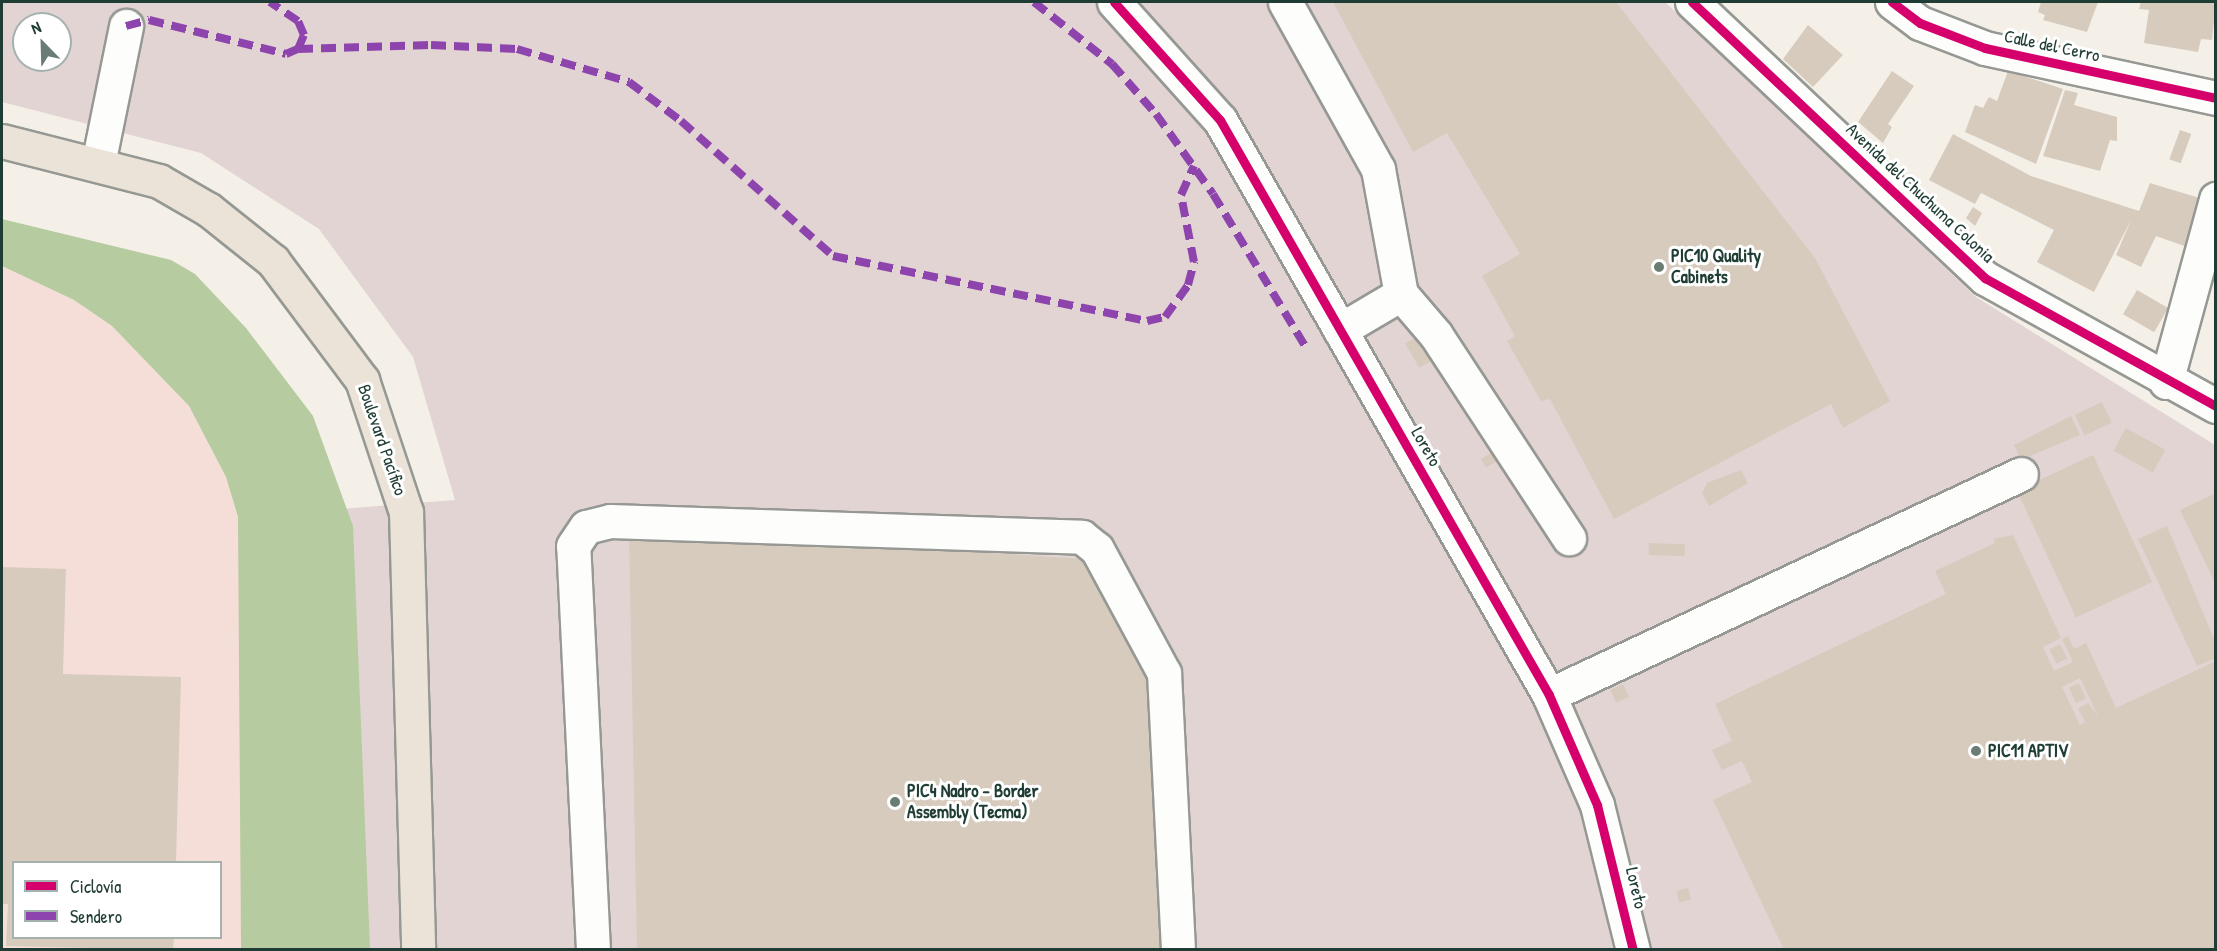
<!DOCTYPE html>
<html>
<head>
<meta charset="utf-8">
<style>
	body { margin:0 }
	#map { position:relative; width:2217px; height:951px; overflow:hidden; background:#f4f0e8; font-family:"Patrick Hand",sans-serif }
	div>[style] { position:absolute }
	.built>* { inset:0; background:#f6ded8 }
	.industrial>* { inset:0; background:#e1d4d3 }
	.forest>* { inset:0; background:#b6cb9f }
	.building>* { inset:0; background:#d7cbbe; transform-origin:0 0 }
	.roads { filter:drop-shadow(2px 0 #959893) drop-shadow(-2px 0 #959893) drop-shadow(0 2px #959893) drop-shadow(0 -2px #959893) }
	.minor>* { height:33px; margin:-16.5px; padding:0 16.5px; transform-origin:16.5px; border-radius:16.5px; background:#fdfdfc }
	.major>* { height:33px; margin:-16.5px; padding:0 16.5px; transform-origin:16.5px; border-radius:16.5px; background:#ebe3d8 }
	.quiet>* { height:8px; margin-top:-4px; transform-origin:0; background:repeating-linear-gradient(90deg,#8e44ad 0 15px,transparent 0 23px) }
	.cycleway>* { height:9px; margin:-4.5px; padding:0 4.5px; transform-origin:4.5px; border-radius:4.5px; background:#d6006c }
	.dots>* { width:16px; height:16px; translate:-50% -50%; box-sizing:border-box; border:3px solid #fff; border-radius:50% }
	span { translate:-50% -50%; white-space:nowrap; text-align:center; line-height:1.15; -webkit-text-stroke:6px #fff; paint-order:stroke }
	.street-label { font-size:18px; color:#1f3d34 }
	.poi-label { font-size:18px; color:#1f3d34; font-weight:700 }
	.left { translate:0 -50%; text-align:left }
	.frame { position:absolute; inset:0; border:3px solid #1f3d34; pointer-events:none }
	.legend { position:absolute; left:12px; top:861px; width:210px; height:78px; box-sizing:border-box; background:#fff; border:2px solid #a5b1ae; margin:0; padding:8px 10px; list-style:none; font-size:18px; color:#1f3d34 }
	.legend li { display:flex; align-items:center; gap:12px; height:30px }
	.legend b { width:30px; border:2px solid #a5b1ae }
	.north { position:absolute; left:12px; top:12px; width:60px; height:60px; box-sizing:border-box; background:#fff; border:2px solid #a5b1ae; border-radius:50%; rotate:337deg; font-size:16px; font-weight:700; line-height:24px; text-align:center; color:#1f3d34 }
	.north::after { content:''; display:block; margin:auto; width:21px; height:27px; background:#6a7c73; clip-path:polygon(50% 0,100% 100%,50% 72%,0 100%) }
</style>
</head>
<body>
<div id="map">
	<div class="built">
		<div style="clip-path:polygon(evenodd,2px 266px,74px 300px,112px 326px,189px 406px,226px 477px,238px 517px,251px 949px,2px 949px,2px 266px,14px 862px,220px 862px,220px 938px,14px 938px,14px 862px)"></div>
	</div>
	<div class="industrial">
		<div style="clip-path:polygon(evenodd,2px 2px,1665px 2px,1976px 297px,2215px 445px,2215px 949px,251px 949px,238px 517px,455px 500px,413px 357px,319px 229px,201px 153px,2px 102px,2px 2px,24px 24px,60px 24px,60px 60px,24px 60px,24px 24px)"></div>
	</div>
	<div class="forest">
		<div style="clip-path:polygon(2px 219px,171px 260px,195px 274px,246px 328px,313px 416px,353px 526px,370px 949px,241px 949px,238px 517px,226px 477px,189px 406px,112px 326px,74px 300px,2px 266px)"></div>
	</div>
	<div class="building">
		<div style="clip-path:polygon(1333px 2px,1616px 2px,1815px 258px,1890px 401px,1843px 428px,1831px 404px,1614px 519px,1550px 399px,1541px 401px,1507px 341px,1515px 336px,1482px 276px,1520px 254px,1447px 133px,1413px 152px)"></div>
		<div style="clip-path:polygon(2041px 2px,2098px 2px,2087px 32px,2043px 20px,2045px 15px,2038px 12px)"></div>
		<div style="clip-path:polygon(2141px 2px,2216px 2px,2212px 40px,2201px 39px,2198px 52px,2144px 43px,2149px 10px,2139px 9px)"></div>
		<div style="clip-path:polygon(1808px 25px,1843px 55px,1813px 87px,1783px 59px)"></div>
		<div style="clip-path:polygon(1892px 71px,1914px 86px,1888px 124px,1892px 127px,1883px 143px,1858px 122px)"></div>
		<div style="clip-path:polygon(2008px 71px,2063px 89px,2036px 164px,1965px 132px,1975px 105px,1983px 108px,1989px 97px,1997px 101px)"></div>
		<div style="clip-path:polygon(2065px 90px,2078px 93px,2074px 105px,2117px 117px,2117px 141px,2110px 140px,2100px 171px,2043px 156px)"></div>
		<div style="left:2180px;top:130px;width:12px;height:31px;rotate:20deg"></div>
		<div style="clip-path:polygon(1953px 134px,2031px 176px,2139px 211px,2150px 183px,2206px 200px,2190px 248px,2156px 236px,2141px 267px,2116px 255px,2131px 220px,2094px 292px,2037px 262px,2054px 230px,1981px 193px,1975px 204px,1929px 180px)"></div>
		<div style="clip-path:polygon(1973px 207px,1982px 213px,1975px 226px,1966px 218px)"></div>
		<div style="left:2137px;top:290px;width:36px;height:28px;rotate:30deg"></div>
		<div style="left:1420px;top:335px;width:28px;height:17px;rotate:60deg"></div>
		<div style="left:2102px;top:402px;width:23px;height:30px;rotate:65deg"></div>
		<div style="clip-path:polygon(2071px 416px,2080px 435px,2021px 460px,2014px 445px)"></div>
		<div style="left:2126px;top:428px;width:45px;height:26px;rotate:29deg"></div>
		<div style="left:1495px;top:451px;width:10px;height:16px;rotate:61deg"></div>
		<div style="left:2093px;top:455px;width:140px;height:84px;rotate:65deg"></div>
		<div style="clip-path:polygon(1741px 470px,1748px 483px,1709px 506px,1702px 493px,1707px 483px)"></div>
		<div style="clip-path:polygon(2216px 493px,2216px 585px,2180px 510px)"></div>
		<div style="clip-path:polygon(2167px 526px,2216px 644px,2216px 658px,2197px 666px,2138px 539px)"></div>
		<div style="clip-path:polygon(629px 531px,1086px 559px,1147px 654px,1165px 950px,637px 950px)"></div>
		<div style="clip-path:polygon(evenodd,2013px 535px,2061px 638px,2043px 647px,2054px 671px,2073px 662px,2062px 639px,2068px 636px,2074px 649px,2086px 643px,2116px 708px,2216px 661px,2216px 950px,1784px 950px,1713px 800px,1752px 782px,1742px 761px,1722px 770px,1712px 750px,1732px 741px,1715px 704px,1946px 594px,1935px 571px,1995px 543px,1993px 539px,2013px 535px,2080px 678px,2098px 716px,2088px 703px,2078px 708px,2085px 722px,2080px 725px,2062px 687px,2080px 678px)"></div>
		<div style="left:1649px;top:543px;width:36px;height:12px;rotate:2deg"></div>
		<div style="clip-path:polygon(2px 567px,66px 569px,63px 674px,181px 677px,176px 862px,14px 862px,14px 938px,174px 938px,173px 950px,6px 946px,8px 904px,2px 904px)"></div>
		<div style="left:2060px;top:644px;width:16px;height:12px;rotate:63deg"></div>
		<div style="left:2079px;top:683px;width:17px;height:11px;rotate:66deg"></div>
		<div style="left:1623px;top:684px;width:14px;height:14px;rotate:65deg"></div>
		<div style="left:1688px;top:888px;width:12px;height:12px;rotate:76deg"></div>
	</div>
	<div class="roads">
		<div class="minor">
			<div style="left:1114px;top:2px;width:159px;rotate:48.1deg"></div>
			<div style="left:1220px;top:120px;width:662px;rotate:60.22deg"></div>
			<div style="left:1549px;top:695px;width:120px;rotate:66.4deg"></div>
			<div style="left:1597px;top:805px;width:149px;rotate:76.1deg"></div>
			<div style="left:1285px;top:2px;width:191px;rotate:60.9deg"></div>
			<div style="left:1378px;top:169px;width:127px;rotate:79.6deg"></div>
			<div style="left:1401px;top:294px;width:54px;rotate:49.5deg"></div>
			<div style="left:1436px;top:335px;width:243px;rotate:56.8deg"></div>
			<div style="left:1692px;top:2px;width:403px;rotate:43.3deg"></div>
			<div style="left:1985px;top:278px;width:264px;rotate:29deg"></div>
			<div style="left:1892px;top:2px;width:35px;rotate:37deg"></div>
			<div style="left:1920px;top:23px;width:70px;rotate:21deg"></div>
			<div style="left:1985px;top:48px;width:236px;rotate:12.2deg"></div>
			<div style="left:98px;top:164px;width:141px;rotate:-78.5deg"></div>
			<div style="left:1340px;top:330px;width:71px;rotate:-30.5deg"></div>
			<div style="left:2166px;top:382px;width:190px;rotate:-74.7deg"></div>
			<div style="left:1549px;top:695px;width:521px;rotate:-25.09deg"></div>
			<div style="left:593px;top:950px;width:404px;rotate:-92.8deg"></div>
			<div style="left:573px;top:546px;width:23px;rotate:-56deg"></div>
			<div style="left:586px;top:527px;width:25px;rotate:-14deg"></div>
			<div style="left:610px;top:521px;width:472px;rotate:1.9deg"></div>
			<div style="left:1082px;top:537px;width:19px;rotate:39deg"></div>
			<div style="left:1097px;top:549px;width:141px;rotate:61.6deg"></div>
			<div style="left:1164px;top:673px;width:277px;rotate:87.1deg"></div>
		</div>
		<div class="major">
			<div style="left:2px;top:141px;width:162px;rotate:14.3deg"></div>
			<div style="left:159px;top:181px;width:58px;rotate:30.1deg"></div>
			<div style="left:209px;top:210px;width:82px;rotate:38.6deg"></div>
			<div style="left:273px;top:261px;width:149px;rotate:53.2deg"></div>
			<div style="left:362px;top:380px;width:139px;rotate:71.6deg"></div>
			<div style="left:406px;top:512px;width:438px;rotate:88.4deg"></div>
		</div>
	</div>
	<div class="quiet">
		<div style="left:1034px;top:2px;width:100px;rotate:38.5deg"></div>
		<div style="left:1112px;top:64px;width:67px;rotate:48.7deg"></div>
		<div style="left:1156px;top:114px;width:98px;rotate:54.5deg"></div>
		<div style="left:1213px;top:194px;width:178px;rotate:58.8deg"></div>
		<div style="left:126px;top:26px;width:24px;rotate:-15deg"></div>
		<div style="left:149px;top:20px;width:141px;rotate:13.9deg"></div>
		<div style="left:286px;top:54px;width:13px;rotate:-23deg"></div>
		<div style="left:298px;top:49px;width:15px;rotate:-67deg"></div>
		<div style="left:304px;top:35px;width:15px;rotate:-113deg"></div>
		<div style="left:298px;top:21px;width:34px;rotate:-146deg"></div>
		<div style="left:298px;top:49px;width:133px;rotate:-1.7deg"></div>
		<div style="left:431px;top:45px;width:86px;rotate:2.7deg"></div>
		<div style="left:517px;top:49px;width:117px;rotate:16.4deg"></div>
		<div style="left:629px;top:82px;width:65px;rotate:36.9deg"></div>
		<div style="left:681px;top:121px;width:203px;rotate:41.6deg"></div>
		<div style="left:833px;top:256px;width:321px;rotate:11.7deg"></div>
		<div style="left:1147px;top:321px;width:18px;rotate:-13deg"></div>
		<div style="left:1165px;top:317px;width:39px;rotate:-54deg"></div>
		<div style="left:1188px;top:285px;width:24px;rotate:-75deg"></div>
		<div style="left:1194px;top:262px;width:68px;rotate:-101deg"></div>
		<div style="left:1181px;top:195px;width:32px;rotate:-66deg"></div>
	</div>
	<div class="cycleway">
		<div style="left:1114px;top:2px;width:159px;rotate:48.1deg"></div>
		<div style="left:1220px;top:120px;width:662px;rotate:60.22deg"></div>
		<div style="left:1549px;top:695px;width:120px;rotate:66.4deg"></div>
		<div style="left:1597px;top:805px;width:149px;rotate:76.1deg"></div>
		<div style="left:1692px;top:2px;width:403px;rotate:43.3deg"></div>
		<div style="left:1985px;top:278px;width:264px;rotate:29deg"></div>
		<div style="left:1892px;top:2px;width:35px;rotate:37deg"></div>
		<div style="left:1920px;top:23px;width:70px;rotate:21deg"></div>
		<div style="left:1985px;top:48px;width:236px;rotate:12.2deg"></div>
	</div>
	<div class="dots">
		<div style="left:1659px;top:267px;background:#6a7c73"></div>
		<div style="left:1976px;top:751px;background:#6a7c73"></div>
		<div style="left:895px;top:802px;background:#6a7c73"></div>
	</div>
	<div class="street-label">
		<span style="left:2052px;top:46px;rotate:12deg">Calle del Cerro</span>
		<span style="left:1920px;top:193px;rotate:43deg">Avenida del Chuchuma Colonia</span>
		<span style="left:382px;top:440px;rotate:71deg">Boulevard Pacífico</span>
		<span style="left:1426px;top:447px;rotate:60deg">Loreto</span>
		<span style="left:1636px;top:888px;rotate:77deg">Loreto</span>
	</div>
	<div class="poi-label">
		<span class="left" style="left:1671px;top:267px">PIC10 Quality<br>Cabinets</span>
		<span class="left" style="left:1988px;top:751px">PIC11 APTIV</span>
		<span class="left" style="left:907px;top:802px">PIC4 Nadro - Border<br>Assembly (Tecma)</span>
	</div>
	<div class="frame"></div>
	<ul class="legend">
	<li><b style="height:8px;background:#d6006c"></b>Ciclovía</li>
	<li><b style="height:8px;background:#8e44ad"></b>Sendero</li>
	</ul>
	<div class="north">N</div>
</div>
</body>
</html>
